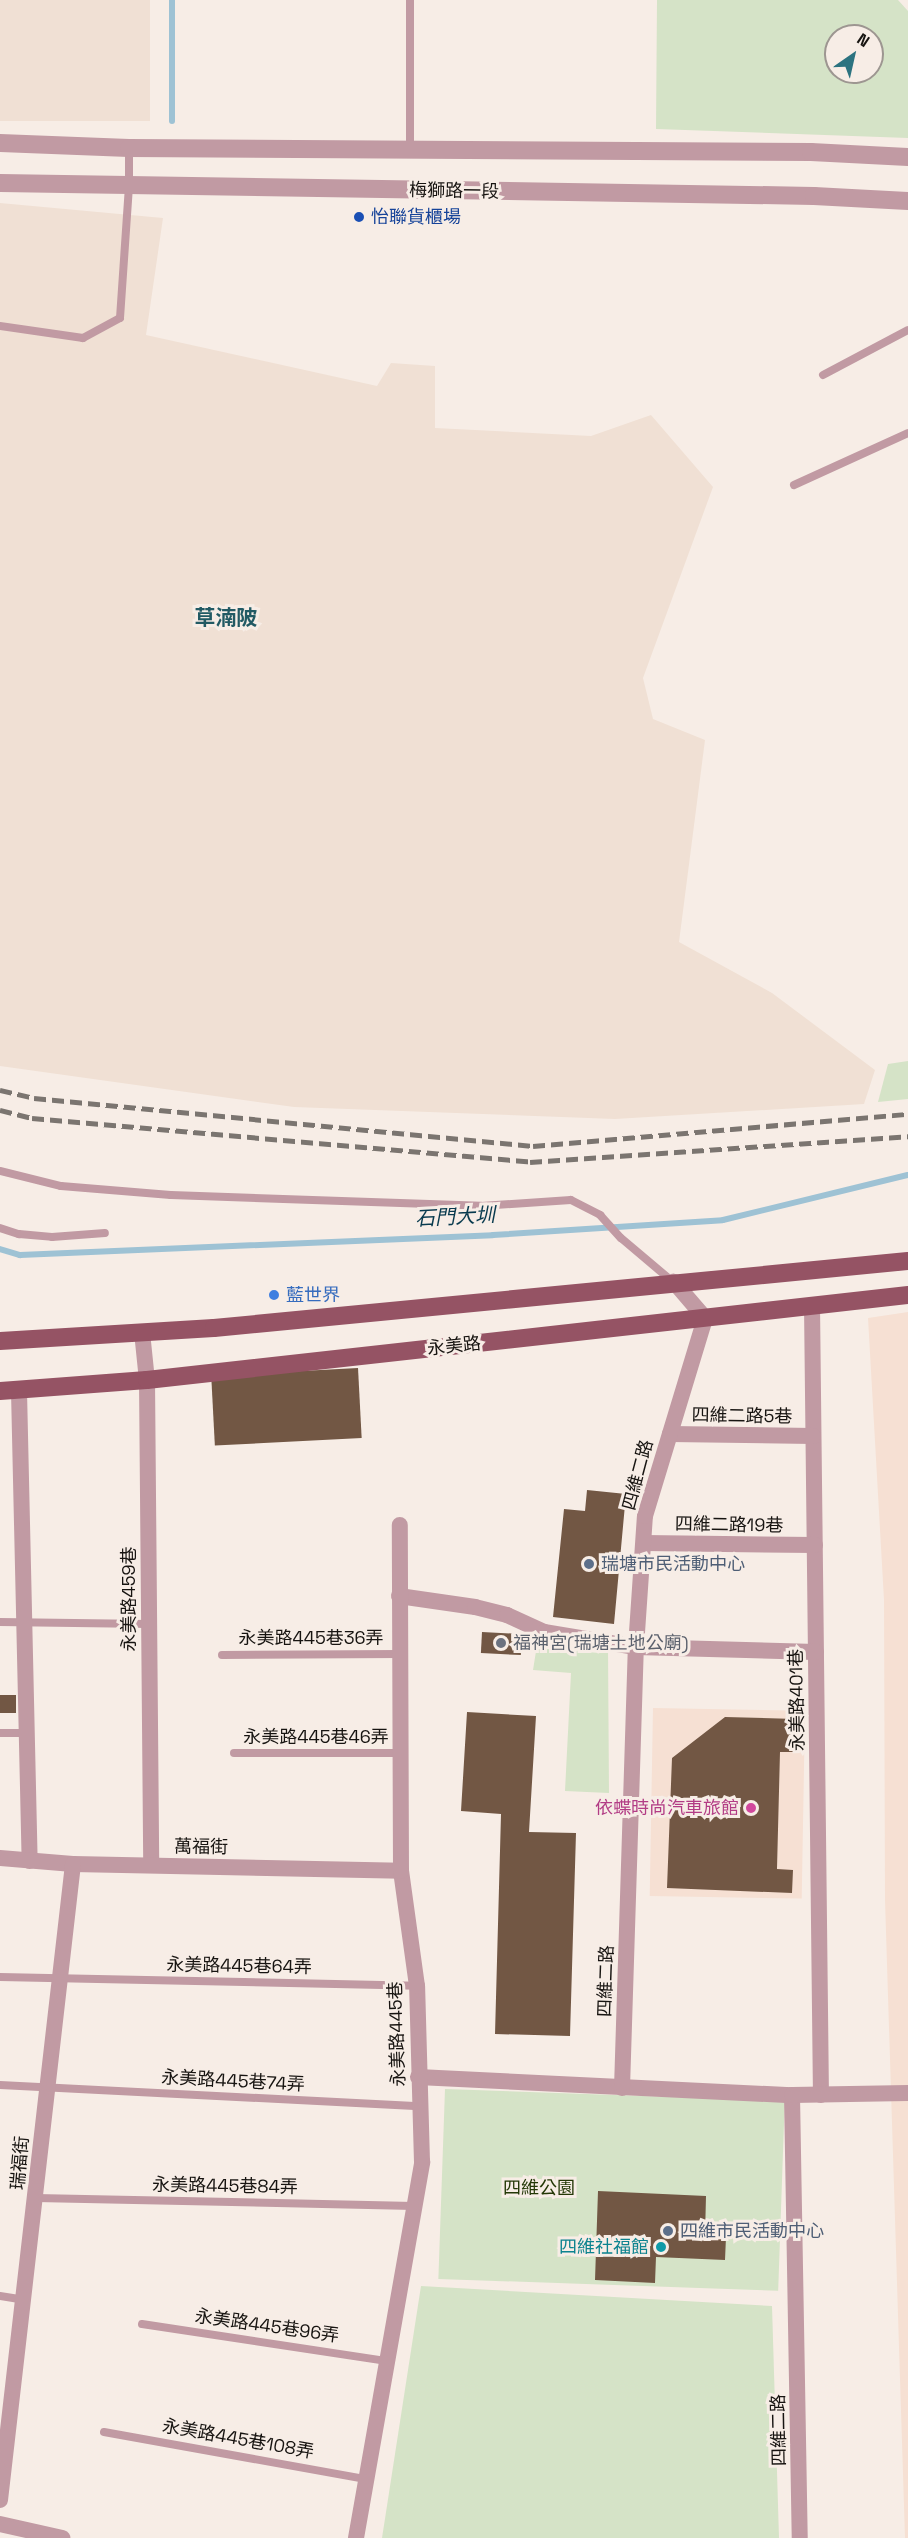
<!DOCTYPE html>
<html>
<head>
<meta charset="utf-8">
<style>
	body { margin:0 }
	#map { position:relative; width:908px; height:2538px; overflow:hidden; background:#f7ede6; font-family:"Space Grotesk","Noto Sans TC",sans-serif }
	div>[style] { position:absolute }
	.commercial>* { inset:0; background:#f6e0d3; transform-origin:0 0 }
	.built>* { inset:0; background:#f0e0d4; transform-origin:0 0 }
	.green>* { inset:0; background:#d5e3c7; transform-origin:0 0 }
	.stream>* { height:6px; margin:-3px; padding:0 3px; transform-origin:3px; border-radius:3px; background:#9ec2d4 }
	.building>* { inset:0; background:#725744; transform-origin:0 0 }
	.service>* { height:8px; margin:-4px; padding:0 4px; transform-origin:4px; border-radius:4px; background:#c19aa3 }
	.minor>* { height:16px; margin:-8px; padding:0 8px; transform-origin:8px; border-radius:8px; background:#c19aa3 }
	.tertiary>* { height:18px; margin:-9px; padding:0 9px; transform-origin:9px; border-radius:9px; background:#c19aa3 }
	.primary>* { height:18px; margin:-9px; padding:0 9px; transform-origin:9px; border-radius:9px; background:#955364 }
	.rail>* { height:4.5px; margin-top:-2.25px; transform-origin:0; background:repeating-linear-gradient(90deg,#7b7570 0 12px,transparent 0 18px) }
	.dots>* { width:16px; height:16px; translate:-50% -50%; box-sizing:border-box; border:3px solid #f7ede6; border-radius:50% }
	span { translate:-50% -50%; white-space:nowrap; text-align:center; line-height:1.15; -webkit-text-stroke:6px #f7ede6; paint-order:stroke }
	.street-label { font-size:18px; color:#171411 }
	.transit-label { font-size:18px; color:#164399 }
	.left { translate:0 -50%; text-align:left }
	.shop-label { font-size:18px; color:#366cbe }
	.service-label { font-size:18px; color:#4e5e75 }
	.worship-label { font-size:18px; color:#5b616d }
	.hotel-label { font-size:18px; color:#b23c85 }
	.right { translate:-100% -50%; text-align:right }
	.park-label { font-size:18px; color:#243807 }
	.culture-label { font-size:18px; color:#0d838f }
	.water-label { font-size:20px; color:#083a4e; font-style:italic }
	.quarter-label { font-size:21px; color:#225a64; font-weight:700 }
	.north { position:absolute; left:824px; top:24px; width:60px; height:60px; box-sizing:border-box; background:#f7ede6; border:2px solid #9d9691; border-radius:50%; rotate:34deg; font-size:16px; font-weight:700; line-height:24px; text-align:center; color:#171411 }
	.north::after { content:''; display:block; margin:auto; width:21px; height:27px; background:#2c7380; clip-path:polygon(50% 0,100% 100%,50% 72%,0 100%) }
</style>
</head>
<body>
<div id="map">
	<div class="commercial">
		<div style="clip-path:polygon(908px 1312px,908px 2538px,905px 2538px,885px 1900px,884px 1600px,868px 1318px)"></div>
		<div style="left:653px;top:1708px;width:152px;height:188px;rotate:1deg"></div>
	</div>
	<div class="built">
		<div style="left:0;top:0;width:150px;height:121px"></div>
		<div style="clip-path:polygon(0 203px,163px 218px,146px 335px,377px 386px,391px 363px,435px 366px,435px 428px,591px 436px,651px 415px,713px 487px,643px 678px,653px 719px,705px 740px,679px 942px,772px 993px,875px 1070px,864px 1104px,615px 1119px,294px 1107px,0 1066px)"></div>
	</div>
	<div class="green">
		<div style="clip-path:polygon(evenodd,657px 0,898px 0,908px 11px,908px 138px,656px 129px,657px 0,836px 36px,872px 36px,872px 72px,836px 72px,836px 36px)"></div>
		<div style="clip-path:polygon(908px 1061px,908px 1099px,878px 1102px,888px 1064px)"></div>
		<div style="clip-path:polygon(537px 1645px,608px 1647px,609px 1793px,565px 1791px,571px 1673px,533px 1670px)"></div>
		<div style="left:445px;top:2089px;width:340px;height:190px;rotate:2deg"></div>
		<div style="clip-path:polygon(421px 2286px,772px 2306px,779px 2538px,382px 2538px)"></div>
	</div>
	<div class="stream">
		<div style="left:172px;top:0;width:121px;rotate:90deg"></div>
		<div style="left:0;top:1249px;width:21px;rotate:17deg"></div>
		<div style="left:20px;top:1255px;width:473px;rotate:-2.4deg"></div>
		<div style="left:493px;top:1235px;width:230px;rotate:-3.7deg"></div>
		<div style="left:723px;top:1220px;width:190px;rotate:-13.7deg"></div>
	</div>
	<div class="building">
		<div style="left:358px;top:1368px;width:70px;height:147px;rotate:87deg"></div>
		<div style="clip-path:polygon(587px 1490px,626px 1494px,614px 1624px,553px 1617px,564px 1509px,585px 1511px)"></div>
		<div style="left:482px;top:1632px;width:40px;height:21px;rotate:3deg"></div>
		<div style="left:16px;top:1695px;width:18px;height:16px;rotate:90deg"></div>
		<div style="clip-path:polygon(467px 1712px,536px 1716px,529px 1832px,576px 1833px,570px 2036px,495px 2034px,501px 1814px,461px 1811px)"></div>
		<div style="clip-path:polygon(725px 1717px,796px 1719px,795px 1752px,780px 1752px,777px 1869px,793px 1870px,792px 1893px,667px 1888px,672px 1758px)"></div>
		<div style="clip-path:polygon(598px 2191px,706px 2196px,705px 2236px,726px 2237px,725px 2260px,656px 2257px,655px 2283px,595px 2280px)"></div>
	</div>
	<div class="service">
		<div style="left:410px;top:149px;width:149px;rotate:-90deg"></div>
		<div style="left:0;top:326px;width:84px;rotate:8.2deg"></div>
		<div style="left:83px;top:338px;width:42px;rotate:-28.4deg"></div>
		<div style="left:120px;top:318px;width:132px;rotate:-86.1deg"></div>
		<div style="left:129px;top:186px;width:38px;rotate:-90deg"></div>
		<div style="left:823px;top:375px;width:96px;rotate:-27.9deg"></div>
		<div style="left:794px;top:485px;width:125px;rotate:-24.5deg"></div>
		<div style="left:0;top:1171px;width:63px;rotate:13.8deg"></div>
		<div style="left:61px;top:1186px;width:110px;rotate:4.7deg"></div>
		<div style="left:171px;top:1195px;width:310px;rotate:2deg"></div>
		<div style="left:481px;top:1206px;width:90px;rotate:-3.8deg"></div>
		<div style="left:571px;top:1200px;width:33px;rotate:27deg"></div>
		<div style="left:600px;top:1215px;width:31px;rotate:48deg"></div>
		<div style="left:621px;top:1238px;width:68px;rotate:40.2deg"></div>
		<div style="left:0;top:1228px;width:20px;rotate:18deg"></div>
		<div style="left:19px;top:1234px;width:33px;rotate:5deg"></div>
		<div style="left:52px;top:1237px;width:53px;rotate:-4.3deg"></div>
		<div style="left:0;top:1622px;width:149px;rotate:0.8deg"></div>
		<div style="left:222px;top:1655px;width:178px;rotate:-0.3deg"></div>
		<div style="left:0;top:1733px;width:27px"></div>
		<div style="left:234px;top:1753px;width:165px"></div>
		<div style="left:0;top:1977px;width:417px;rotate:1.2deg"></div>
		<div style="left:0;top:2085px;width:420px;rotate:2.9deg"></div>
		<div style="left:36px;top:2198px;width:378px;rotate:1.2deg"></div>
		<div style="left:0;top:2296px;width:24px;rotate:9deg"></div>
		<div style="left:142px;top:2324px;width:248px;rotate:8.6deg"></div>
		<div style="left:104px;top:2432px;width:266px;rotate:10.2deg"></div>
	</div>
	<div class="minor">
		<div style="left:812px;top:1305px;width:790px;rotate:89.35deg"></div>
		<div style="left:142px;top:1332px;width:48px;rotate:84.1deg"></div>
		<div style="left:147px;top:1380px;width:485px;rotate:89.5deg"></div>
		<div style="left:19px;top:1391px;width:470px;rotate:88.7deg"></div>
		<div style="left:670px;top:1434px;width:143px;rotate:0.8deg"></div>
		<div style="left:644px;top:1543px;width:171px;rotate:0.7deg"></div>
		<div style="left:399px;top:1596px;width:77px;rotate:8.2deg"></div>
		<div style="left:475px;top:1607px;width:33px;rotate:14deg"></div>
		<div style="left:507px;top:1615px;width:41px;rotate:24.7deg"></div>
		<div style="left:544px;top:1632px;width:93px;rotate:9.3deg"></div>
		<div style="left:636px;top:1647px;width:180px;rotate:1.6deg"></div>
		<div style="left:0;top:1858px;width:73px;rotate:4.7deg"></div>
		<div style="left:73px;top:1864px;width:328px;rotate:1.2deg"></div>
		<div style="left:418px;top:2077px;width:374px;rotate:2.8deg"></div>
		<div style="left:792px;top:2095px;width:443px;rotate:89deg"></div>
		<div style="left:622px;top:2088px;width:441px;rotate:-88.2deg"></div>
		<div style="left:636px;top:1647px;width:131px;rotate:-86.1deg"></div>
		<div style="left:645px;top:1516px;width:207px;rotate:-73.1deg"></div>
		<div style="left:705px;top:1318px;width:48px;rotate:-130.7deg"></div>
		<div style="left:792px;top:2095px;width:116px;rotate:-1deg"></div>
		<div style="left:0;top:2500px;width:640px;rotate:-83.45deg"></div>
		<div style="left:0;top:2524px;width:64px;rotate:12.7deg"></div>
		<div style="left:356px;top:2538px;width:382px;rotate:-80deg"></div>
		<div style="left:422px;top:2162px;width:176px;rotate:-91.6deg"></div>
		<div style="left:417px;top:1986px;width:116px;rotate:-97.9deg"></div>
		<div style="left:401px;top:1871px;width:346px;rotate:-90.2deg"></div>
	</div>
	<div class="tertiary">
		<div style="left:0;top:143px;width:129px;rotate:2.2deg"></div>
		<div style="left:129px;top:148px;width:682px;rotate:0.34deg"></div>
		<div style="left:811px;top:152px;width:97px;rotate:3deg"></div>
		<div style="left:0;top:183px;width:814px;rotate:0.91deg"></div>
		<div style="left:814px;top:196px;width:94px;rotate:3deg"></div>
	</div>
	<div class="primary">
		<div style="left:0;top:1341px;width:214px;rotate:-3.5deg"></div>
		<div style="left:214px;top:1328px;width:697px;rotate:-5.51deg"></div>
		<div style="left:0;top:1391px;width:147px;rotate:-4.3deg"></div>
		<div style="left:147px;top:1380px;width:766px;rotate:-6.37deg"></div>
	</div>
	<div class="rail">
		<div style="left:0;top:1090px;width:35px;rotate:13deg"></div>
		<div style="left:34px;top:1098px;width:501px;rotate:5.49deg"></div>
		<div style="left:533px;top:1146px;width:376px;rotate:-4.9deg"></div>
		<div style="left:0;top:1110px;width:33px;rotate:14deg"></div>
		<div style="left:32px;top:1118px;width:500px;rotate:5deg"></div>
		<div style="left:530px;top:1162px;width:379px;rotate:-3.9deg"></div>
	</div>
	<div class="dots">
		<div style="left:359px;top:217px;background:#1a4fb4"></div>
		<div style="left:274px;top:1295px;background:#3f7fe0"></div>
		<div style="left:589px;top:1564px;background:#5c6f8a"></div>
		<div style="left:501px;top:1643px;background:#6b7280"></div>
		<div style="left:751px;top:1808px;background:#d1479c"></div>
		<div style="left:668px;top:2231px;background:#5c6f8a"></div>
		<div style="left:661px;top:2247px;background:#0f9aa8"></div>
	</div>
	<div class="street-label">
		<span style="left:454px;top:191px;rotate:1deg">梅獅路一段</span>
		<span style="left:454px;top:1346px;rotate:-6deg">永美路</span>
		<span style="left:742px;top:1416px;rotate:1deg">四維二路5巷</span>
		<span style="left:638px;top:1475px;rotate:-75deg">四維二路</span>
		<span style="left:729px;top:1525px;rotate:1deg">四維二路19巷</span>
		<span style="left:129px;top:1599px;rotate:-90deg">永美路459巷</span>
		<span style="left:311px;top:1638px">永美路445巷36弄</span>
		<span style="left:797px;top:1700px;rotate:-91deg">永美路401巷</span>
		<span style="left:316px;top:1737px">永美路445巷46弄</span>
		<span style="left:201px;top:1847px;rotate:1deg">萬福街</span>
		<span style="left:239px;top:1966px;rotate:1deg">永美路445巷64弄</span>
		<span style="left:606px;top:1981px;rotate:-88deg">四維二路</span>
		<span style="left:397px;top:2034px;rotate:-92deg">永美路445巷</span>
		<span style="left:233px;top:2081px;rotate:3deg">永美路445巷74弄</span>
		<span style="left:20px;top:2163px;rotate:-85deg">瑞福街</span>
		<span style="left:225px;top:2186px;rotate:1deg">永美路445巷84弄</span>
		<span style="left:267px;top:2326px;rotate:8deg">永美路445巷96弄</span>
		<span style="left:779px;top:2430px;rotate:-91deg">四維二路</span>
		<span style="left:238px;top:2439px;rotate:10deg">永美路445巷108弄</span>
	</div>
	<div class="transit-label">
		<span class="left" style="left:371px;top:217px">怡聯貨櫃場</span>
	</div>
	<div class="shop-label">
		<span class="left" style="left:286px;top:1295px">藍世界</span>
	</div>
	<div class="service-label">
		<span class="left" style="left:601px;top:1564px">瑞塘市民活動中心</span>
		<span class="left" style="left:680px;top:2231px">四維市民活動中心</span>
	</div>
	<div class="worship-label">
		<span class="left" style="left:513px;top:1643px">福神宮(瑞塘土地公廟)</span>
	</div>
	<div class="hotel-label">
		<span class="right" style="left:739px;top:1808px">依蝶時尚汽車旅館</span>
	</div>
	<div class="park-label">
		<span style="left:539px;top:2188px">四維公園</span>
	</div>
	<div class="culture-label">
		<span class="right" style="left:649px;top:2247px">四維社福館</span>
	</div>
	<div class="water-label">
		<span style="left:455px;top:1217px;rotate:-3deg">石門大圳</span>
	</div>
	<div class="quarter-label">
		<span style="left:226px;top:618px">草湳陂</span>
	</div>
	<div class="north">N</div>
</div>
</body>
</html>
